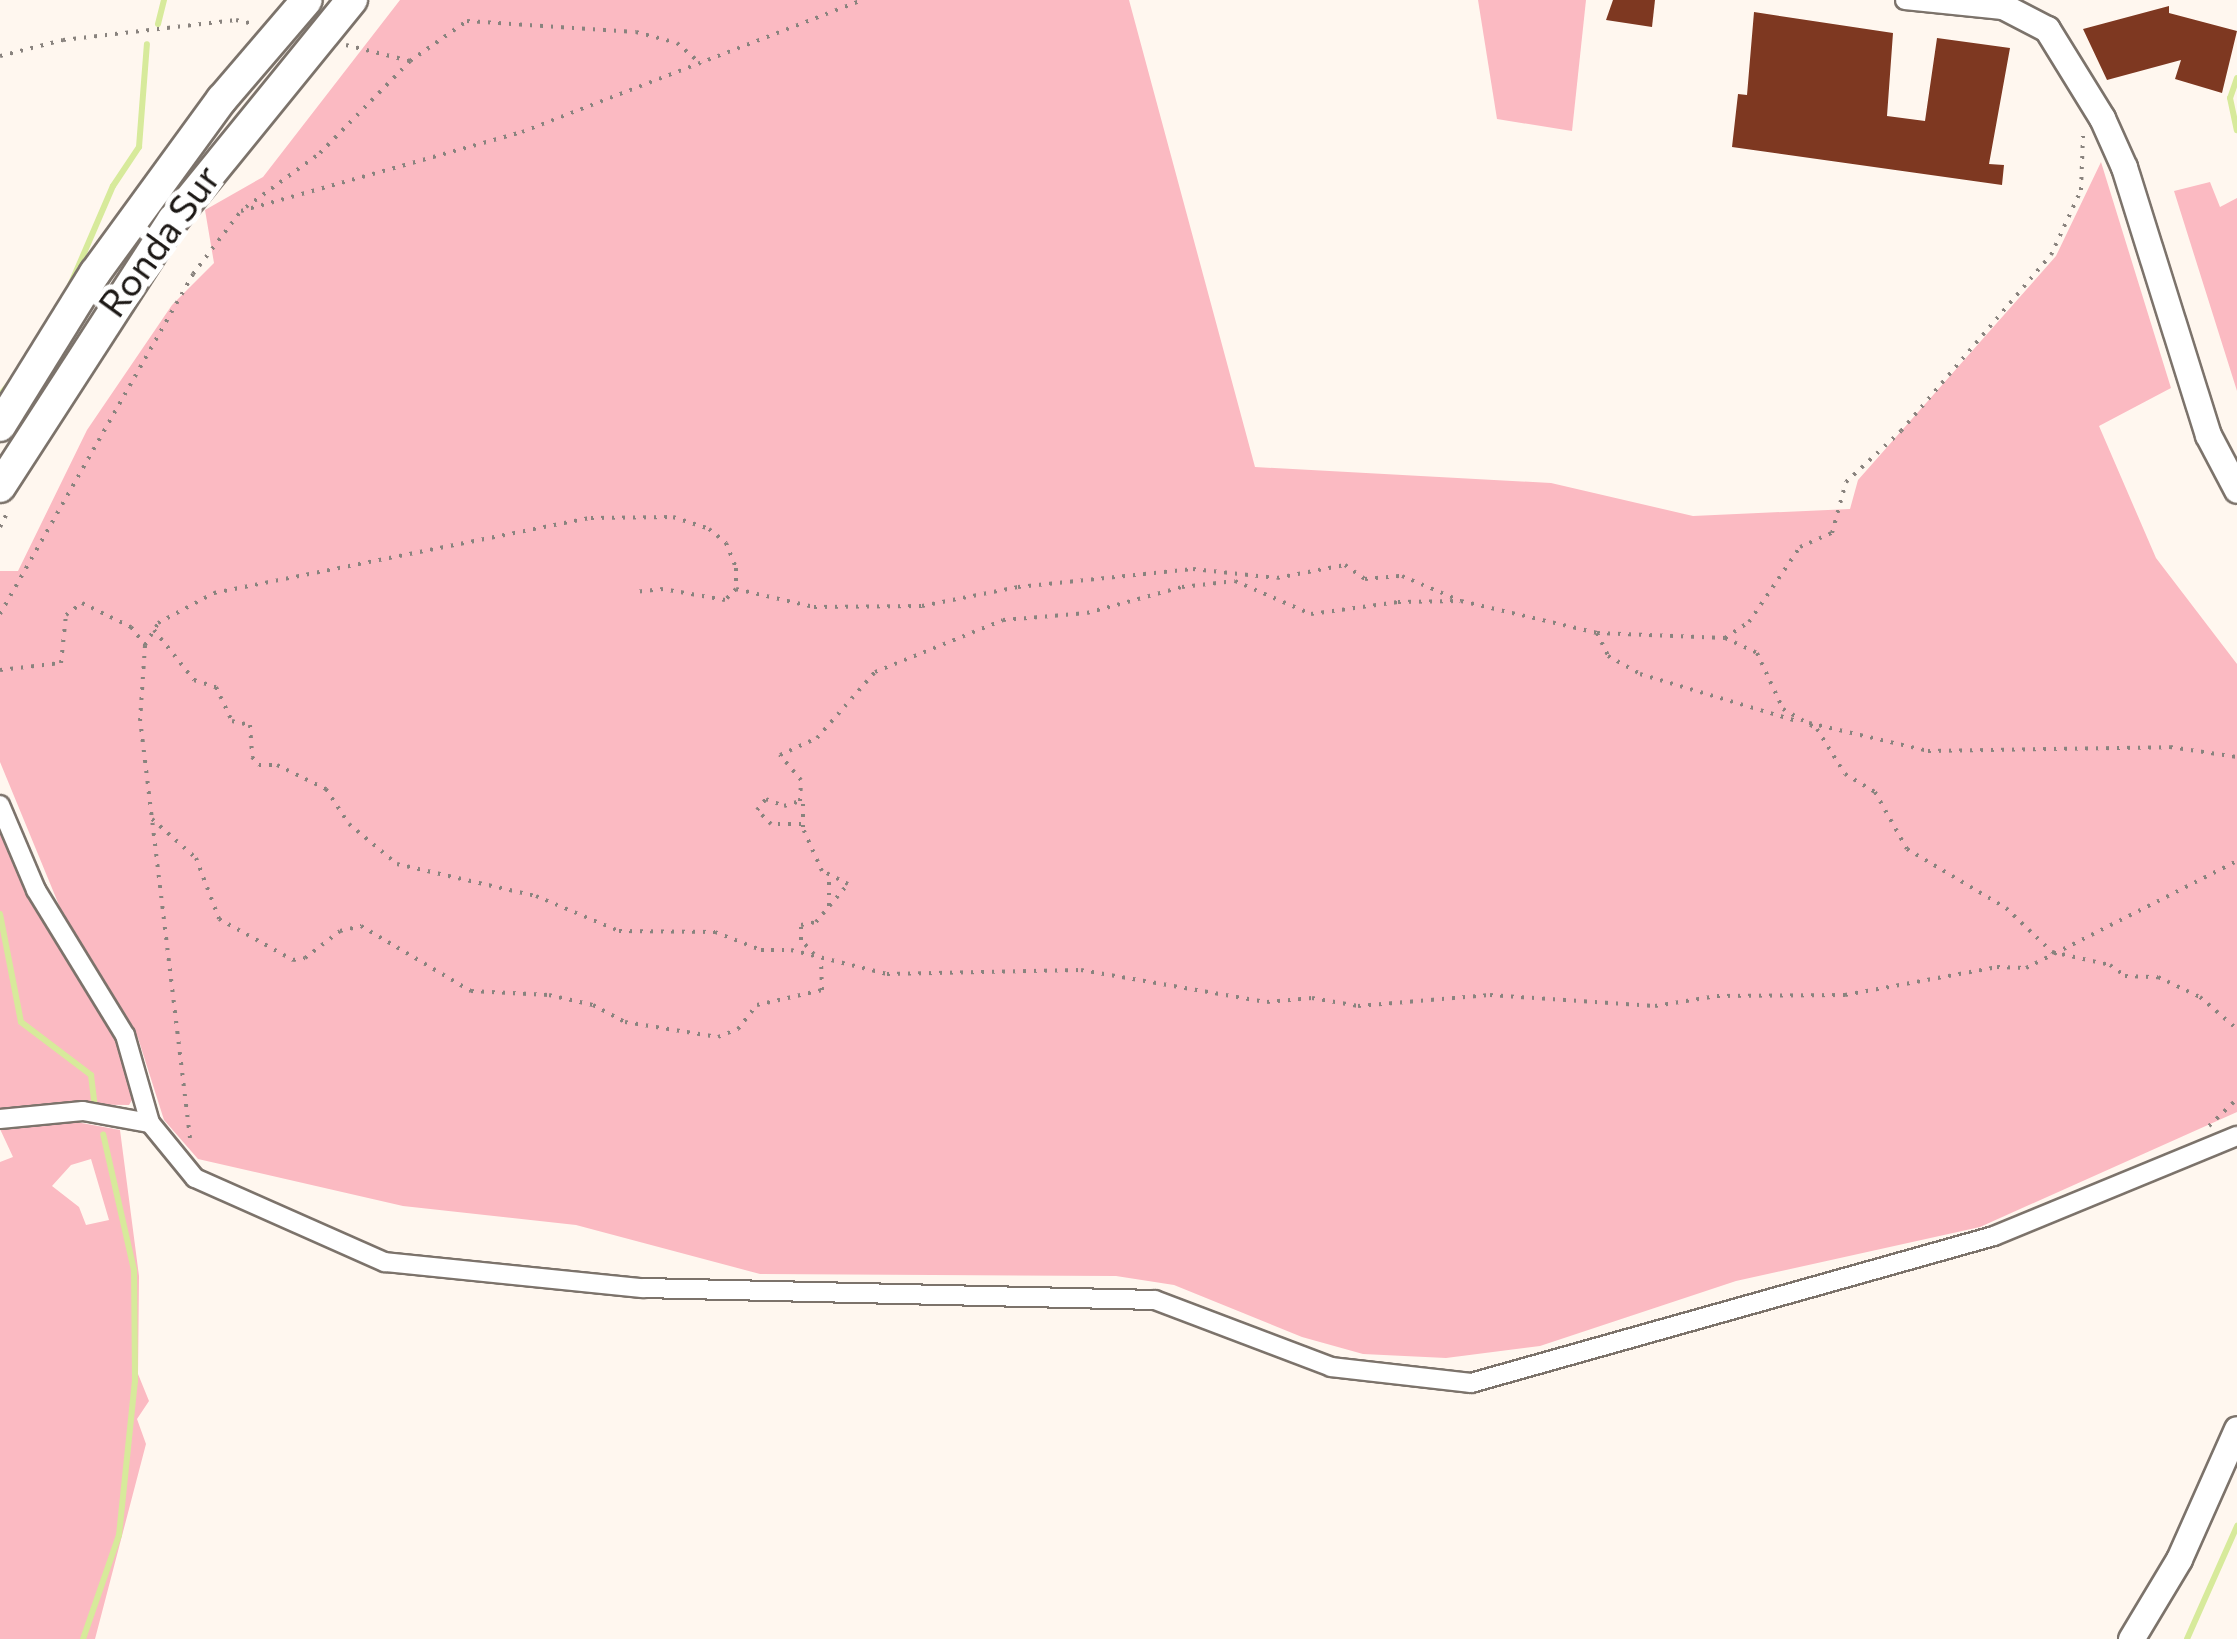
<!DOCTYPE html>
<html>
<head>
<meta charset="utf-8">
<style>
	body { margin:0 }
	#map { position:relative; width:2237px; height:1639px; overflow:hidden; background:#fff7ef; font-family:Commissioner,sans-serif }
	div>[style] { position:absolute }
	.green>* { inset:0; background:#fbbac2 }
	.stream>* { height:6px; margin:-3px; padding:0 3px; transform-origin:3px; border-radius:3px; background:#d7ea9b }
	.building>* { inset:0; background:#7e3821 }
	.path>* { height:4px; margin-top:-2px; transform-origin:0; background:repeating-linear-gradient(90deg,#89837e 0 2.5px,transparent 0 10.5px) }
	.roads { filter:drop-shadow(2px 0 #7c736b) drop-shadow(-2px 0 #7c736b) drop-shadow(0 2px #7c736b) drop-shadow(0 -2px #7c736b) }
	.minor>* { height:18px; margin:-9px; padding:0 9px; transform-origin:9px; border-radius:9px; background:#fff }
	.secondary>* { height:25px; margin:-12.5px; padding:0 12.5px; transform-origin:12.5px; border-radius:12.5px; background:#fff }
	.path-bridge>* { height:4px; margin-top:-2px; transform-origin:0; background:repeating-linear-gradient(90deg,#89837e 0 2.5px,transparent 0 10.5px) }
	.bridges { filter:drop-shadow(2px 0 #7c736b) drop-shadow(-2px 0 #7c736b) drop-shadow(0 2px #7c736b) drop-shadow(0 -2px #7c736b) }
	.trunk-bridge>* { height:30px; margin:-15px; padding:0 15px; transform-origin:15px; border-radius:15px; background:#fff }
	span { translate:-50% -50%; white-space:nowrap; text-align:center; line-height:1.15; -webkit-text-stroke:10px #fff; paint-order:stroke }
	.street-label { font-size:38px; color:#1c1815 }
</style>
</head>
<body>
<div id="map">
	<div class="green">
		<div style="clip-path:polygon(400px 0,1129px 0,1255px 467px,1551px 483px,1693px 516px,1850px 509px,1858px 480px,2056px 256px,2101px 162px,2171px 388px,2099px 426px,2156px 558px,2237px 664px,2237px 1112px,1980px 1227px,1736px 1281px,1540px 1346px,1446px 1358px,1363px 1354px,1302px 1337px,1174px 1285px,1116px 1276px,760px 1274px,576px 1225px,403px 1206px,198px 1159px,164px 1120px,138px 1038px,61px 910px,0 762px,0 571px,18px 571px,87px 430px,172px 305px,214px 263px,205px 210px,263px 177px)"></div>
		<div style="clip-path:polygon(1478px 0,1586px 0,1572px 131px,1497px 119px)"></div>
		<div style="clip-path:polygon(2210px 182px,2220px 207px,2237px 198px,2237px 391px,2174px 191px)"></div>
		<div style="clip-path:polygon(0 823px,30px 892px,119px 1044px,135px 1095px,129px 1105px,36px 1104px,0 1114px)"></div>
		<div style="clip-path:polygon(evenodd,76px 1122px,120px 1130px,139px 1276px,138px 1374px,149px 1401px,137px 1419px,146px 1444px,95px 1639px,0 1639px,0 1162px,13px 1157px,0 1129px,76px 1122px,91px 1159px,109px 1220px,86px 1225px,79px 1207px,52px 1186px,71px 1165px,91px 1159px)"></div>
	</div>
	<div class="stream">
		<div style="left:158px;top:24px;width:25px;rotate:-76deg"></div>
		<div style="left:2237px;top:78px;width:21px;rotate:109deg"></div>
		<div style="left:2230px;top:98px;width:33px;rotate:78deg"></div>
		<div style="left:69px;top:288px;width:111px;rotate:-66.7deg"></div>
		<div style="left:113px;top:186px;width:47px;rotate:-56.3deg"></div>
		<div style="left:139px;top:147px;width:103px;rotate:-85.6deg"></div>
		<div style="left:0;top:395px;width:16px;rotate:-50deg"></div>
		<div style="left:0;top:914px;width:110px;rotate:79deg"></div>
		<div style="left:21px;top:1022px;width:88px;rotate:37.1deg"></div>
		<div style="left:91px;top:1075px;width:26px;rotate:83deg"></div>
		<div style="left:83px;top:1639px;width:110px;rotate:-70.9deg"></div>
		<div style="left:119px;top:1535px;width:155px;rotate:-84.1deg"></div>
		<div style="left:135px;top:1381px;width:111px;rotate:-90.5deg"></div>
		<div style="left:134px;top:1270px;width:139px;rotate:-102.8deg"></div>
		<div style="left:2187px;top:1639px;width:124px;rotate:-66.1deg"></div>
	</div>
	<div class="building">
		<div style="clip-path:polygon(1613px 0,1655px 0,1652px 27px,1606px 20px)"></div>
		<div style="clip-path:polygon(2169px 6px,2169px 13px,2237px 31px,2222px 93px,2175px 79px,2181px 60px,2107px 80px,2083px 29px)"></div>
		<div style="clip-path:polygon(1754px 12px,1893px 33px,1887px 116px,1925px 121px,1937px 38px,2010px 48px,1989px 164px,2004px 165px,2002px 185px,1732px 147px,1738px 94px,1747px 95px)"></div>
	</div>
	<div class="path">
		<div style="left:346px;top:45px;width:66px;rotate:14deg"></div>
		<div style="left:410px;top:61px;width:70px;rotate:-35.1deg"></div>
		<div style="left:467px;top:21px;width:169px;rotate:3.7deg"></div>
		<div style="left:636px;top:32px;width:42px;rotate:15deg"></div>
		<div style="left:677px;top:43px;width:32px;rotate:41deg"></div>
		<div style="left:0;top:56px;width:65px;rotate:-14.3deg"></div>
		<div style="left:63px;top:40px;width:174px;rotate:-6.6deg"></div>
		<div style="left:236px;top:20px;width:18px;rotate:13deg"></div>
		<div style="left:246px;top:207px;width:92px;rotate:-36.1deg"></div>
		<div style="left:320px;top:153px;width:129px;rotate:-45.6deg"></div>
		<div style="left:736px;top:589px;width:80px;rotate:13deg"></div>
		<div style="left:814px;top:607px;width:108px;rotate:-0.5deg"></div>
		<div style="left:922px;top:606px;width:98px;rotate:-11.2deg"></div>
		<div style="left:1018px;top:587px;width:176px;rotate:-5.9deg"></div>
		<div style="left:1193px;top:569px;width:84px;rotate:6.1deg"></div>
		<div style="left:1277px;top:578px;width:69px;rotate:-10.8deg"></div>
		<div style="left:1345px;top:565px;width:24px;rotate:35deg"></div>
		<div style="left:1365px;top:579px;width:37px;rotate:-5deg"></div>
		<div style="left:1402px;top:576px;width:64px;rotate:23deg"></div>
		<div style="left:1461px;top:601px;width:140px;rotate:13.2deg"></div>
		<div style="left:1597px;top:633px;width:128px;rotate:2.2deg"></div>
		<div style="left:1725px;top:638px;width:35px;rotate:25deg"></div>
		<div style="left:1757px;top:653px;width:62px;rotate:65.1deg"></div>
		<div style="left:1783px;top:709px;width:39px;rotate:30deg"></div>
		<div style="left:1817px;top:729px;width:53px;rotate:58.1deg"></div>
		<div style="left:1845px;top:774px;width:35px;rotate:31deg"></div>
		<div style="left:1875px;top:792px;width:65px;rotate:60.7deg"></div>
		<div style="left:1907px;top:849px;width:115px;rotate:30.8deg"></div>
		<div style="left:2006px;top:908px;width:64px;rotate:43.7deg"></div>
		<div style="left:2052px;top:952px;width:59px;rotate:12.6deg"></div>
		<div style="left:2110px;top:965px;width:19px;rotate:36deg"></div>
		<div style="left:2125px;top:976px;width:33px;rotate:2deg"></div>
		<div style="left:2158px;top:977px;width:47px;rotate:25.5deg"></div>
		<div style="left:2200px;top:997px;width:49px;rotate:40.9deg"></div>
		<div style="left:0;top:614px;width:391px;rotate:-60.4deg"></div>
		<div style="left:193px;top:274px;width:79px;rotate:-52.7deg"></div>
		<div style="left:241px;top:211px;width:292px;rotate:-15.7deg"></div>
		<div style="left:522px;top:132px;width:366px;rotate:-21.2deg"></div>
		<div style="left:154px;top:630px;width:64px;rotate:51.3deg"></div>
		<div style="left:194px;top:680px;width:23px;rotate:18deg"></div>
		<div style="left:216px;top:687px;width:38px;rotate:65deg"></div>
		<div style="left:232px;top:721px;width:18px;rotate:13deg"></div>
		<div style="left:250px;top:725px;width:32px;rotate:86deg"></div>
		<div style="left:252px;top:757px;width:11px;rotate:49deg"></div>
		<div style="left:259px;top:765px;width:18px"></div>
		<div style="left:277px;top:765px;width:55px;rotate:26.1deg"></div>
		<div style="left:326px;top:789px;width:42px;rotate:56.7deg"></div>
		<div style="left:349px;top:824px;width:62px;rotate:39.8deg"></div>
		<div style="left:397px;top:864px;width:143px;rotate:13deg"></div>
		<div style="left:536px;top:896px;width:90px;rotate:22.9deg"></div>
		<div style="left:619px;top:931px;width:96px;rotate:0.6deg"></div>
		<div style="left:715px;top:932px;width:49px;rotate:21.4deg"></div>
		<div style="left:761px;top:950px;width:30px"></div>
		<div style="left:791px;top:950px;width:99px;rotate:14deg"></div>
		<div style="left:887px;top:974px;width:194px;rotate:-1.2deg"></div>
		<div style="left:1081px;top:970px;width:189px;rotate:9.8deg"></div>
		<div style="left:1267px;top:1002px;width:45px;rotate:-5.1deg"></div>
		<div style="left:1312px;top:998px;width:47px;rotate:9.9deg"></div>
		<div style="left:1358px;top:1006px;width:132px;rotate:-4.8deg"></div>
		<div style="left:1490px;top:995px;width:165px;rotate:3.8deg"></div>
		<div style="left:1655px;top:1006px;width:63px;rotate:-9.2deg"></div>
		<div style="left:1717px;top:996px;width:128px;rotate:-0.4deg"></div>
		<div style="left:1845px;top:995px;width:155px;rotate:-10.4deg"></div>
		<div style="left:1997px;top:967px;width:29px;rotate:2deg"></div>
		<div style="left:2026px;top:968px;width:237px;rotate:-26.9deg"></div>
		<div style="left:1597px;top:633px;width:25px;rotate:64deg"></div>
		<div style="left:1608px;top:656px;width:37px;rotate:29deg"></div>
		<div style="left:1640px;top:674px;width:167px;rotate:16.7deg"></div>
		<div style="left:1725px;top:638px;width:29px;rotate:-34deg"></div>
		<div style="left:1749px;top:622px;width:91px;rotate:-55.8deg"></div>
		<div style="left:1800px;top:547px;width:35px;rotate:-24deg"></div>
		<div style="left:1832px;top:533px;width:53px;rotate:-74.6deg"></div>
		<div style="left:1846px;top:482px;width:75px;rotate:-42.8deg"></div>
		<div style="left:1901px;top:431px;width:231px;rotate:-49.6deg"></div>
		<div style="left:2051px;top:255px;width:72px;rotate:-65.2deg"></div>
		<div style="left:2081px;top:190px;width:54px;rotate:-87.9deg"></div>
		<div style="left:0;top:670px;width:61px;rotate:-6.5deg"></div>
		<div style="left:61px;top:663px;width:48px;rotate:-84.1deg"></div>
		<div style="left:66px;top:615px;width:20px;rotate:-37deg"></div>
		<div style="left:82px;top:603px;width:55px;rotate:26.1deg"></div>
		<div style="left:131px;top:627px;width:23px;rotate:52deg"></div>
		<div style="left:1809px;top:723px;width:122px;rotate:13.2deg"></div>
		<div style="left:1928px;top:751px;width:242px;rotate:-0.9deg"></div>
		<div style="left:2170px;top:747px;width:68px;rotate:8.5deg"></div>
		<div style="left:152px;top:819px;width:59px;rotate:41.6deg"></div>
		<div style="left:196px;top:858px;width:65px;rotate:69.3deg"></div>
		<div style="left:219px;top:919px;width:85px;rotate:29deg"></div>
		<div style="left:293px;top:960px;width:12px;rotate:-9deg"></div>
		<div style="left:305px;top:958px;width:44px;rotate:-37.6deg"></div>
		<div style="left:340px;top:931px;width:22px;rotate:-13deg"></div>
		<div style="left:361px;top:926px;width:128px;rotate:30.6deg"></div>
		<div style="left:471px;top:991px;width:78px;rotate:2.9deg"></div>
		<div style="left:549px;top:995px;width:45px;rotate:12.8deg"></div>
		<div style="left:593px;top:1005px;width:36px;rotate:28deg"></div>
		<div style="left:625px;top:1022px;width:94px;rotate:9.2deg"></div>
		<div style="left:718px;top:1037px;width:22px;rotate:-22deg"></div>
		<div style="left:738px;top:1029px;width:31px;rotate:-52deg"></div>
		<div style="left:757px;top:1005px;width:67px;rotate:-13deg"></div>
		<div style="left:822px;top:990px;width:30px;rotate:-92deg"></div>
		<div style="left:803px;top:827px;width:30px;rotate:-90deg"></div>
		<div style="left:829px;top:906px;width:25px;rotate:-90deg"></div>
		<div style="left:814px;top:954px;width:19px;rotate:-133deg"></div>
		<div style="left:801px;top:940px;width:15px;rotate:-90deg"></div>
		<div style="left:801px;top:925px;width:15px;rotate:-11deg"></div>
		<div style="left:816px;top:922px;width:50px;rotate:-49.9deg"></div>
		<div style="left:848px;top:884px;width:29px;rotate:-153deg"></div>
		<div style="left:822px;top:871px;width:51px;rotate:-114.1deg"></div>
		<div style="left:801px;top:824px;width:30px;rotate:180deg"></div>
		<div style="left:771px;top:824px;width:20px;rotate:-135deg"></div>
		<div style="left:757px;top:810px;width:14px;rotate:-51deg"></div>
		<div style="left:766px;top:799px;width:19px;rotate:21deg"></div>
		<div style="left:784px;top:806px;width:17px;rotate:-17deg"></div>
		<div style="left:800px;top:801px;width:21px;rotate:-87deg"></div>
		<div style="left:801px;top:780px;width:33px;rotate:-130deg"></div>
		<div style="left:780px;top:755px;width:41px;rotate:-24.7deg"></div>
		<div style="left:817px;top:738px;width:88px;rotate:-48.7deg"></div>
		<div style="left:875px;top:672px;width:138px;rotate:-22.1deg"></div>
		<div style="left:1003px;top:620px;width:84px;rotate:-4.8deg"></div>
		<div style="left:1087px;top:613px;width:98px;rotate:-15.3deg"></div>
		<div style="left:1182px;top:587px;width:53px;rotate:-6.5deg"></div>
		<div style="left:1235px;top:581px;width:83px;rotate:23.5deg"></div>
		<div style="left:1311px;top:614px;width:88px;rotate:-7.9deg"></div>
		<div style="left:1398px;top:602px;width:63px;rotate:-0.9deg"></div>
		<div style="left:2209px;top:1126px;width:39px;rotate:-44deg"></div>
		<div style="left:190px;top:1138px;width:420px;rotate:-96.8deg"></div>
		<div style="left:140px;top:721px;width:76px;rotate:-86.2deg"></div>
		<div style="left:145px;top:645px;width:26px;rotate:-59deg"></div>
		<div style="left:158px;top:623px;width:64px;rotate:-28.2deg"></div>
		<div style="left:214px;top:593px;width:384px;rotate:-11.3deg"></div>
		<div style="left:591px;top:518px;width:82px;rotate:-0.7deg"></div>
		<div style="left:673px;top:517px;width:38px;rotate:18deg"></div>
		<div style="left:709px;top:529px;width:22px;rotate:39deg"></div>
		<div style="left:726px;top:543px;width:27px;rotate:68deg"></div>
		<div style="left:736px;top:568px;width:21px;rotate:90deg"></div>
		<div style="left:736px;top:589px;width:16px;rotate:135deg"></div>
		<div style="left:725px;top:600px;width:63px;rotate:-169.9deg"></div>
		<div style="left:663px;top:589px;width:29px;rotate:174deg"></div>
	</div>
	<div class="roads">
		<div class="minor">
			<div style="left:1905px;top:0;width:98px;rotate:5.9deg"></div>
			<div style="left:0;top:805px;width:92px;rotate:67deg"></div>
			<div style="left:36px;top:890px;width:170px;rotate:58.5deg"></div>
			<div style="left:125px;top:1035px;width:91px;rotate:74.1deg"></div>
			<div style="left:150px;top:1123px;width:71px;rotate:50.7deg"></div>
			<div style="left:195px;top:1178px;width:208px;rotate:23.9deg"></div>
			<div style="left:385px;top:1262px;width:259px;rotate:5.8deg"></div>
			<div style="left:643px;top:1288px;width:512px;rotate:1.34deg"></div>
			<div style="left:1155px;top:1300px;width:188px;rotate:20.8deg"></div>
			<div style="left:1331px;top:1367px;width:141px;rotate:6.5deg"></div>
			<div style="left:1471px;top:1383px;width:543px;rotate:-15.7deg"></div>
			<div style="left:1994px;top:1236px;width:263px;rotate:-22.4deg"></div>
			<div style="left:0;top:1119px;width:83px;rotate:-5.5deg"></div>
			<div style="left:83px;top:1111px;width:68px;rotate:10.2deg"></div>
		</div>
		<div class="secondary">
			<div style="left:1991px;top:0;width:63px;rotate:27.4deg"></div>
			<div style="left:2047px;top:29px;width:105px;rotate:58.3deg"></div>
			<div style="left:2102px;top:118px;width:54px;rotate:65.8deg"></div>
			<div style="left:2124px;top:167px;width:281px;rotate:72.6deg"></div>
			<div style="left:2208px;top:435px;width:62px;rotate:62.2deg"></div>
			<div style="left:2131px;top:1639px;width:93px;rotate:-59deg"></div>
			<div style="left:2179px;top:1559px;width:142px;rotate:-66deg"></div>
		</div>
	</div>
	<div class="path-bridge">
		<div style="left:0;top:527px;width:18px;rotate:-63deg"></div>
	</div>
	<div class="bridges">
		<div class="trunk-bridge">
			<div style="left:0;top:426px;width:180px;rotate:-58.2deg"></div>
			<div style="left:95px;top:273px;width:215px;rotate:-53.9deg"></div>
			<div style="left:222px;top:99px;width:130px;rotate:-49.4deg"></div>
			<div style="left:0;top:487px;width:318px;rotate:-57.1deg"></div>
			<div style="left:173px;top:220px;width:284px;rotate:-50.9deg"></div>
		</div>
	</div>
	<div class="street-label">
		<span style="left:158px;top:240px;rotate:-54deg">Ronda Sur</span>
	</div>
</div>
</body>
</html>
